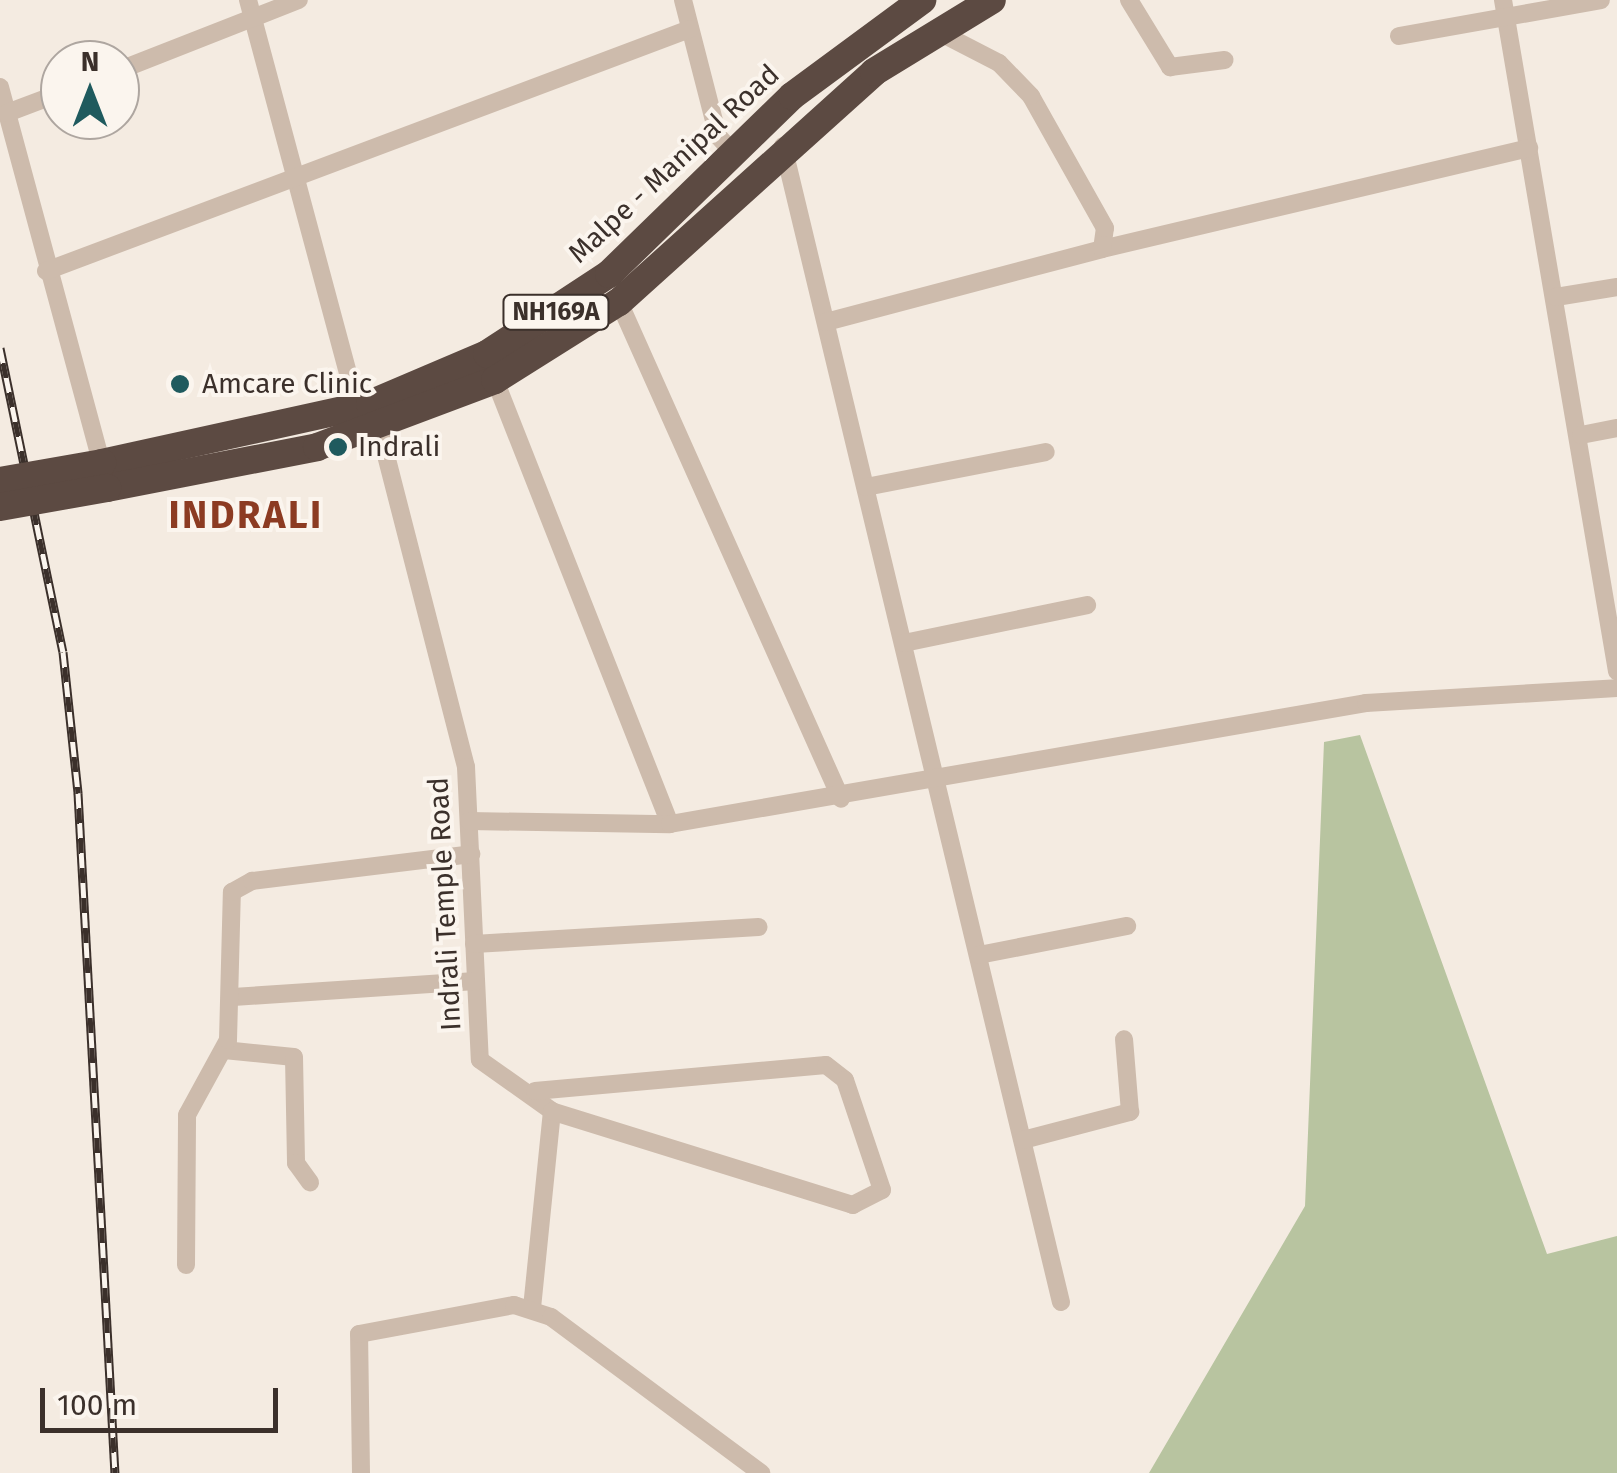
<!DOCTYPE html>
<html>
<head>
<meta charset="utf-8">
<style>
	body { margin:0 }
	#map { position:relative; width:1617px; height:1473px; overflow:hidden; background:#f4ebe1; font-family:"Fira Sans",sans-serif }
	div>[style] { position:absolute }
	.green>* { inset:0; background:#b8c4a0 }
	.minor>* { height:18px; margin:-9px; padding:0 9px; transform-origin:9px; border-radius:9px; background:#cdbbac }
	.highway>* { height:28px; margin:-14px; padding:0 14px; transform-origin:14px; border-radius:14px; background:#5c4a42 }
	.rail>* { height:9px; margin-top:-4.5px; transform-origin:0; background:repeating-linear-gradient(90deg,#fbf5ee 0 15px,#3b302b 0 30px); box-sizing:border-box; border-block:2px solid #3b302b }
	.highway-bridge>* { height:28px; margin:-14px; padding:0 14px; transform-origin:14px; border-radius:14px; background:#5c4a42 }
	.dots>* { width:28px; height:28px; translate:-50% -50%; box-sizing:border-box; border:5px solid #fbf5ee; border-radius:50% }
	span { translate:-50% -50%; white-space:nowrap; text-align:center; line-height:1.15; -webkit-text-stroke:8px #fbf5ee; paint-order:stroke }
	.shield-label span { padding:2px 8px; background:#fbf5ee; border:2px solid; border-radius:8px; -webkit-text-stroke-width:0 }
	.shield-label { font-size:25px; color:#3b302b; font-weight:700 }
	.street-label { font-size:28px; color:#3b302b }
	.poi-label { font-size:28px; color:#3b302b }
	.left { translate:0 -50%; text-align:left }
	.district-label { font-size:38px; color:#8c3b22; font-weight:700; letter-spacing:2.5px }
	.north { position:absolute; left:40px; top:40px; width:100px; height:100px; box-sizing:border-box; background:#fbf5ee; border:2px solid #aea6a0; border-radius:50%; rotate:0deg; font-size:28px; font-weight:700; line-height:40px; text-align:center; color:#3b302b }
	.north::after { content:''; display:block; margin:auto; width:35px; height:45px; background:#1f5a5e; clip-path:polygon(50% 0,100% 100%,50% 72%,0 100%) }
	.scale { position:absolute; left:40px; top:1388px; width:238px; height:45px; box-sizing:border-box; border:5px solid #3b302b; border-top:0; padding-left:12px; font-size:30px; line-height:35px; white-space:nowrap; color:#3b302b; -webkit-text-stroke:8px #fbf5ee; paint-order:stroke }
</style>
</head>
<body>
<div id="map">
	<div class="green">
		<div style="clip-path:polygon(1360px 735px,1547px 1254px,1617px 1236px,1617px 1473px,1149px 1473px,1305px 1206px,1324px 742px)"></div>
	</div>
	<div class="minor">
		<div style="left:248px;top:0;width:421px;rotate:75deg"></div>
		<div style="left:683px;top:0;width:140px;rotate:75.6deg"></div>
		<div style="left:718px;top:136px;width:24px;rotate:48deg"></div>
		<div style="left:1129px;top:0;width:79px;rotate:58.5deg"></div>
		<div style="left:1170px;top:67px;width:55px;rotate:-7.3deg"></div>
		<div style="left:1503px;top:0;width:681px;rotate:80.36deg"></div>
		<div style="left:1399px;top:36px;width:205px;rotate:-10.1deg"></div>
		<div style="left:120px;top:70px;width:192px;rotate:-21.4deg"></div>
		<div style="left:0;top:87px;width:399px;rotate:74.9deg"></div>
		<div style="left:7px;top:113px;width:57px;rotate:-20.7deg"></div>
		<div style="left:783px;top:146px;width:1189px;rotate:76.48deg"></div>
		<div style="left:1102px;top:249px;width:439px;rotate:-13.3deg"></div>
		<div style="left:46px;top:271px;width:688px;rotate:-20.6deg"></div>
		<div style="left:1556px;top:297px;width:62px;rotate:-9.3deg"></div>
		<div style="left:619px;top:302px;width:544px;rotate:65.93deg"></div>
		<div style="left:826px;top:322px;width:285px;rotate:-14.8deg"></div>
		<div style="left:1102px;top:249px;width:21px;rotate:-82deg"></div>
		<div style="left:1105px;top:228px;width:151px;rotate:-119.3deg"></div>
		<div style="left:1031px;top:96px;width:46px;rotate:-134.1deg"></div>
		<div style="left:999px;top:63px;width:72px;rotate:-152.7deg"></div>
		<div style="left:495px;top:380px;width:477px;rotate:68.5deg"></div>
		<div style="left:379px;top:428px;width:350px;rotate:75.6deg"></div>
		<div style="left:466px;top:767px;width:293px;rotate:87.3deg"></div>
		<div style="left:480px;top:1060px;width:88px;rotate:35.3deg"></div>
		<div style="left:552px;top:1111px;width:197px;rotate:95.8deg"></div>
		<div style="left:1581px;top:435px;width:37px;rotate:-11deg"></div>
		<div style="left:866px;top:487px;width:183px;rotate:-11deg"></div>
		<div style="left:904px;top:643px;width:187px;rotate:-11.7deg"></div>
		<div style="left:469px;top:821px;width:201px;rotate:0.9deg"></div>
		<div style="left:670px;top:824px;width:706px;rotate:-9.86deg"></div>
		<div style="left:1366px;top:703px;width:251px;rotate:-3.4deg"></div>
		<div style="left:474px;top:944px;width:285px;rotate:-3.4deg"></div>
		<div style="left:979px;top:955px;width:151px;rotate:-11.1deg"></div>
		<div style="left:233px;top:997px;width:243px;rotate:-3.8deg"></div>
		<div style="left:224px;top:1050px;width:70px;rotate:5.7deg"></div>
		<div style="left:294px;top:1057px;width:106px;rotate:88.9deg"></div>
		<div style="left:296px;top:1163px;width:24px;rotate:54deg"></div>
		<div style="left:535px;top:1091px;width:292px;rotate:-5.1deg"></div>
		<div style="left:826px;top:1065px;width:24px;rotate:38deg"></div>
		<div style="left:845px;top:1080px;width:116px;rotate:71.4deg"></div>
		<div style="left:882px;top:1190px;width:33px;rotate:153deg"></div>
		<div style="left:853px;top:1205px;width:315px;rotate:-162.7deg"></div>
		<div style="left:1023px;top:1140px;width:111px;rotate:-14.7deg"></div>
		<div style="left:1130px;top:1112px;width:73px;rotate:-94.7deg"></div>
		<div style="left:186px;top:1265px;width:150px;rotate:-89.6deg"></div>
		<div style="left:187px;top:1115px;width:85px;rotate:-61.3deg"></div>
		<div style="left:228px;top:1040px;width:148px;rotate:-88.5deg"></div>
		<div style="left:232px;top:892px;width:23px;rotate:-29deg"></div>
		<div style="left:252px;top:881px;width:221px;rotate:-7deg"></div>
		<div style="left:361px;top:1473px;width:139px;rotate:-90.8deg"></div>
		<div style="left:359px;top:1334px;width:158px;rotate:-10.6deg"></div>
		<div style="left:514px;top:1305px;width:39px;rotate:18deg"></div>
		<div style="left:551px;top:1317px;width:262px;rotate:36.6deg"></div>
	</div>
	<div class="highway">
		<div style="left:102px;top:463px;width:274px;rotate:-12.4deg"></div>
		<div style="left:370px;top:404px;width:127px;rotate:-23.1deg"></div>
		<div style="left:487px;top:354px;width:146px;rotate:-33.3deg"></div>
		<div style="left:609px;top:274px;width:255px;rotate:-44.2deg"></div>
		<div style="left:792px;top:96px;width:162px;rotate:-36.4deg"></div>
		<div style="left:107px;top:488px;width:214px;rotate:-11deg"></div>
		<div style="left:317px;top:447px;width:190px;rotate:-20.6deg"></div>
		<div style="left:495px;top:380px;width:146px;rotate:-32.2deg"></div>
		<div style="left:619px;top:302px;width:343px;rotate:-42deg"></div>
		<div style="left:874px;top:72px;width:138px;rotate:-31.4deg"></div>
	</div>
	<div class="rail">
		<div style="left:0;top:348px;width:310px;rotate:78.3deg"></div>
		<div style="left:63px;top:652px;width:142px;rotate:83.9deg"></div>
		<div style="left:78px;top:793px;width:681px;rotate:86.89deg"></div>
	</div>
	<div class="highway-bridge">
		<div style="left:0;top:481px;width:104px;rotate:-10deg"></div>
		<div style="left:0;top:507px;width:109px;rotate:-10.1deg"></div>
	</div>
	<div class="dots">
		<div style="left:180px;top:384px;background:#1f5a5e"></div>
		<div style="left:338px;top:447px;background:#1f5a5e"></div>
	</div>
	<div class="shield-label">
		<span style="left:556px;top:312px">NH169A</span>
	</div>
	<div class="street-label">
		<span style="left:674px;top:164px;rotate:-43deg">Malpe - Manipal Road</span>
		<span style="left:445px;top:904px;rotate:-93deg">Indrali Temple Road</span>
	</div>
	<div class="poi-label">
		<span class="left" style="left:202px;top:384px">Amcare Clinic</span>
		<span class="left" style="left:358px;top:447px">Indrali</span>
	</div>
	<div class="district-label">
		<span style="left:246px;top:516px">INDRALI</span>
	</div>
	<div class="north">N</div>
	<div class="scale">100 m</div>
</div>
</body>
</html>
